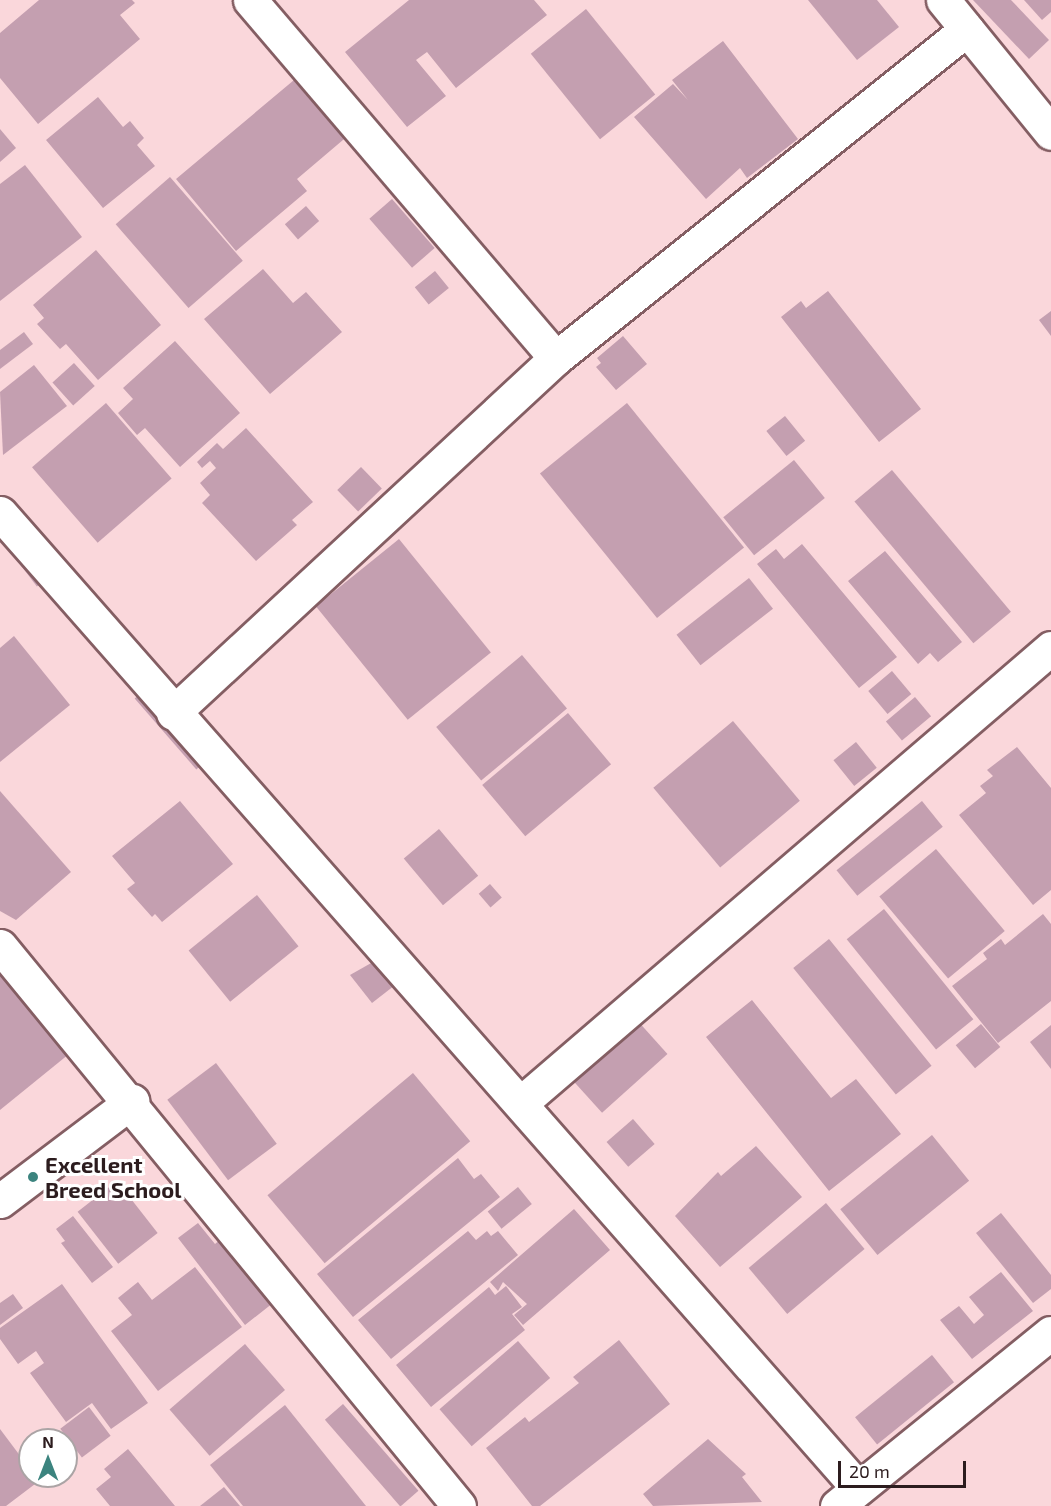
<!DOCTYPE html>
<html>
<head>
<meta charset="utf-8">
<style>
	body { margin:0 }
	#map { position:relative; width:1051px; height:1506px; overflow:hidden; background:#fad7db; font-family:"Exo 2",sans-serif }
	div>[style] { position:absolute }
	.building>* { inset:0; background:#c49fb0; transform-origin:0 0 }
	.roads { filter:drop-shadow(2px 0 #845e63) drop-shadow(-2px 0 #845e63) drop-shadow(0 2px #845e63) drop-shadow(0 -2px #845e63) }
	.minor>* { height:33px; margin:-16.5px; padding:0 16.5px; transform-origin:16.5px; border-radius:16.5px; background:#fff }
	.dots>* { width:16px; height:16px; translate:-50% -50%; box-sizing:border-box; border:3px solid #fff; border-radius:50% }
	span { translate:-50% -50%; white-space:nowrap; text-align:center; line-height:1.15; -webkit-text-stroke:6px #fff; paint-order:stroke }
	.poi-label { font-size:22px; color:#2c1c1e; font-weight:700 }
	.left { translate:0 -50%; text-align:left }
	.north { position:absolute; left:18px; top:1428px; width:60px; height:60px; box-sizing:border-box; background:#fff; border:2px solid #aba4a5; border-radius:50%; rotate:0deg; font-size:16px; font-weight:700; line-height:24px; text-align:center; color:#2c1c1e }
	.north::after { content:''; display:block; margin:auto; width:21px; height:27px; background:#3c847f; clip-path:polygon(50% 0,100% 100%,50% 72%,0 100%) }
	.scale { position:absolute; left:838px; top:1461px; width:128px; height:27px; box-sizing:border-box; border:3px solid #2c1c1e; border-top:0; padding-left:8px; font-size:18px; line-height:21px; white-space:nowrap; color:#2c1c1e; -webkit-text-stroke:4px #fff; paint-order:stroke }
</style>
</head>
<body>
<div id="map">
	<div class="building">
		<div style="clip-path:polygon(39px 0,132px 0,135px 3px,120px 15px,140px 39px,38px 124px,0 78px,0 33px)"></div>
		<div style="clip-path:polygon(409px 0,534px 0,547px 15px,456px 88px,427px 52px,416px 60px,446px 96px,407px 127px,345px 52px)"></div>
		<div style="clip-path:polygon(808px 0,877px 0,899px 27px,857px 60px)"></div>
		<div style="clip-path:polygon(973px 0,1011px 0,1049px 40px,1029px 59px)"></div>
		<div style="clip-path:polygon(1024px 0,1051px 0,1051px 12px,1042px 20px)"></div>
		<div style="left:586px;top:9px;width:110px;height:71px;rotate:51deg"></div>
		<div style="clip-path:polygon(723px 41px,798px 139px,747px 178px,740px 168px,706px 199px,634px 117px,673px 84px,688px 100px,672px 80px)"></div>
		<div style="clip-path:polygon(300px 75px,350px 134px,297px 179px,307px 191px,236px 251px,176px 179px)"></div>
		<div style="clip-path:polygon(98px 97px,123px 127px,130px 121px,144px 138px,137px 145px,155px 166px,103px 208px,46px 140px)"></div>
		<div style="clip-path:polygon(0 129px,16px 148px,0 162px)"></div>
		<div style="clip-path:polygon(25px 165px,82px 237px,0 301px,0 184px)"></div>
		<div style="left:170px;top:177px;width:111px;height:72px;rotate:49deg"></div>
		<div style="left:392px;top:199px;width:65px;height:30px;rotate:49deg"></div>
		<div style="left:306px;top:206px;width:20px;height:28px;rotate:49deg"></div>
		<div style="clip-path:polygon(96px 250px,161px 325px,98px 380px,66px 344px,60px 349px,37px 324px,44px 318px,33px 305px)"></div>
		<div style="clip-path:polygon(263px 269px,293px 303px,306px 292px,342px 332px,270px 394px,204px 319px)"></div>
		<div style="left:435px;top:271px;width:22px;height:26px;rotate:51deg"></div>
		<div style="clip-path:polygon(828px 291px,921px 409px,879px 442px,781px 317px,801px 301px,806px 308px)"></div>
		<div style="clip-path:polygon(1051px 311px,1051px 336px,1039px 320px)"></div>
		<div style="clip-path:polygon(24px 332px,33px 344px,0 369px,0 350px)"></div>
		<div style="clip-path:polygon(623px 336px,647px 364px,616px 390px,596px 367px,601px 363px,597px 358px)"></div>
		<div style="clip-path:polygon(175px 341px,240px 413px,180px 467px,145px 428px,137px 435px,118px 413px,133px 399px,123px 388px)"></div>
		<div style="left:74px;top:363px;width:31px;height:29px;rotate:48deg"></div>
		<div style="clip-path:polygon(34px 365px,67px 406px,3px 455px,0 392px)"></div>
		<div style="left:106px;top:403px;width:100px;height:98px;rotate:49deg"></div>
		<div style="left:627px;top:403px;width:186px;height:112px;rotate:51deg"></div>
		<div style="left:785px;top:416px;width:32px;height:24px;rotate:51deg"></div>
		<div style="clip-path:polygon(246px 428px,313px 502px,292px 520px,297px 525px,256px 561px,202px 503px,210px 495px,200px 483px,216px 468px,210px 461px,202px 468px,197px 462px,217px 443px,223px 449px)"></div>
		<div style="left:794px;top:460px;width:49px;height:91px;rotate:51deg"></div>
		<div style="left:361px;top:467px;width:30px;height:33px;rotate:46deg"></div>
		<div style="left:892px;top:470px;width:185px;height:49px;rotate:50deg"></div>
		<div style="left:399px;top:539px;width:146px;height:107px;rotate:51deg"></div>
		<div style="clip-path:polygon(802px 544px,897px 657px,859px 688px,757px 564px,776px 549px,784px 559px)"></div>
		<div style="clip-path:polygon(885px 551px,962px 642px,938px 662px,930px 653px,918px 664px,848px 581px)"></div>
		<div style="left:34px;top:556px;width:26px;height:16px;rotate:53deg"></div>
		<div style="left:749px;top:578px;width:39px;height:92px;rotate:52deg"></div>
		<div style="clip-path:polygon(14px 636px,70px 705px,0 762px,0 648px)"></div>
		<div style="left:522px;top:655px;width:70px;height:112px;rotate:50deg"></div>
		<div style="left:892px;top:671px;width:30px;height:31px;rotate:50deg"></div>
		<div style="left:149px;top:686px;width:94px;height:19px;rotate:49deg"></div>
		<div style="left:915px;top:697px;width:25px;height:38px;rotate:50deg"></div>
		<div style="left:568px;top:713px;width:67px;height:112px;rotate:50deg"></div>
		<div style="left:733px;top:721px;width:104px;height:104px;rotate:50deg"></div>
		<div style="left:856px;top:742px;width:33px;height:29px;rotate:51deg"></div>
		<div style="clip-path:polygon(1017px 747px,1051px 788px,1051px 890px,1033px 905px,959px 815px,986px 793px,980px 786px,993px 776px,987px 770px)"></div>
		<div style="clip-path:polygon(0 791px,71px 872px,16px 920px,0 911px)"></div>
		<div style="clip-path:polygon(180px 801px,233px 864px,162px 922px,155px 914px,152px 917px,127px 889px,135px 883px,112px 856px)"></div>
		<div style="left:922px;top:801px;width:33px;height:110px;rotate:51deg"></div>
		<div style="left:439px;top:829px;width:61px;height:46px;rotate:50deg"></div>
		<div style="left:936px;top:849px;width:107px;height:74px;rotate:50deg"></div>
		<div style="left:490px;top:884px;width:18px;height:15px;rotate:49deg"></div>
		<div style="left:257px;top:895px;width:66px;height:88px;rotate:51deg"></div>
		<div style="left:884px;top:909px;width:142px;height:48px;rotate:51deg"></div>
		<div style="clip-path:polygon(1043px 914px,1051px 924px,1051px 1001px,998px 1043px,952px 986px,987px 959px,983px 953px,1001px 939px,1005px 945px)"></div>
		<div style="left:829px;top:939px;width:163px;height:46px;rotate:51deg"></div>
		<div style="clip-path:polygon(380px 958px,399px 982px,372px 1003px,350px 975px)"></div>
		<div style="clip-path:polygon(0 971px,69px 1054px,0 1110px)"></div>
		<div style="clip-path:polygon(752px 1000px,831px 1098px,856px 1079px,901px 1134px,829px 1191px,706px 1037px)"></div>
		<div style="left:636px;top:1019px;width:47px;height:88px;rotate:48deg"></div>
		<div style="left:981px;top:1024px;width:30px;height:33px;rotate:50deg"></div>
		<div style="clip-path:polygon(1051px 1025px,1051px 1069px,1030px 1042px)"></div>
		<div style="left:216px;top:1063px;width:101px;height:61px;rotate:53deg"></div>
		<div style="left:413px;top:1073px;width:89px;height:190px;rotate:50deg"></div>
		<div style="left:633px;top:1119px;width:33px;height:35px;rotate:49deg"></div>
		<div style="left:932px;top:1135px;width:59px;height:118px;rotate:51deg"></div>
		<div style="clip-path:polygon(756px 1146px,802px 1197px,720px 1267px,675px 1216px,718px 1172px,721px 1176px)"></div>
		<div style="clip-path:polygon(458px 1158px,474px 1179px,481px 1174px,500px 1197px,353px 1317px,317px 1274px)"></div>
		<div style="left:117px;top:1181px;width:66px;height:50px;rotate:52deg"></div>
		<div style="left:518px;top:1187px;width:22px;height:39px;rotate:51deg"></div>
		<div style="left:826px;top:1203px;width:60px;height:101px;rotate:50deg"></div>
		<div style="clip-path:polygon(574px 1209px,610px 1250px,523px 1325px,514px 1315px,527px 1304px,503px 1282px,498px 1291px,490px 1282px)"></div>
		<div style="clip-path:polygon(1001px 1213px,1051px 1275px,1051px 1289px,1033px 1303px,976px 1233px)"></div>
		<div style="clip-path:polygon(73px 1216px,113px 1267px,92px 1283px,61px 1243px,65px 1241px,56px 1229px)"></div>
		<div style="clip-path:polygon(198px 1223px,215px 1244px,222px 1238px,273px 1303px,245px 1325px,178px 1238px)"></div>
		<div style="clip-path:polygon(468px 1231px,476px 1240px,487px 1231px,491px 1236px,498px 1231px,518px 1255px,391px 1359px,358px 1320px)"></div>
		<div style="clip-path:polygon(195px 1267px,242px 1327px,158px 1391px,111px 1331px,132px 1315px,118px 1298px,138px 1282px,152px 1300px)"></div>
		<div style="clip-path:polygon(1001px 1272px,1033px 1311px,972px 1359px,940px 1320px,959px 1306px,974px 1324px,984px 1315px,969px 1297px)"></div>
		<div style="clip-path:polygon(62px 1284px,148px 1403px,111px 1429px,92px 1403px,66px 1422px,30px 1373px,44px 1363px,36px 1351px,18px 1364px,0 1339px,0 1328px)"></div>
		<div style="clip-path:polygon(506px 1286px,522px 1307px,512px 1314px,525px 1330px,431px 1407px,396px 1365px,489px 1287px,495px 1295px)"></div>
		<div style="clip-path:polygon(13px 1294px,23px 1308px,0 1325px,0 1303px)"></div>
		<div style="clip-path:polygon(619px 1340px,670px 1404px,540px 1506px,532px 1506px,486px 1448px,525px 1417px,529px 1422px,579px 1383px,573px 1377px)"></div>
		<div style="left:518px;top:1341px;width:49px;height:104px;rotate:49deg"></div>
		<div style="left:245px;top:1344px;width:61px;height:100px;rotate:49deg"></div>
		<div style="left:932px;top:1355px;width:35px;height:99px;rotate:51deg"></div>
		<div style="left:343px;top:1404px;width:115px;height:24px;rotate:49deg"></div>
		<div style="clip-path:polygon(285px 1405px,366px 1506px,243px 1506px,210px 1465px)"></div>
		<div style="left:89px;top:1407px;width:36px;height:36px;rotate:53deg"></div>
		<div style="clip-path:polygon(0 1429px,30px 1469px,30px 1476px,39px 1481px,6px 1506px,0 1506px)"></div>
		<div style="clip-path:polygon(708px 1439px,746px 1474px,742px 1477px,762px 1502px,653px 1506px,643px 1494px)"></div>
		<div style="clip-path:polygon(128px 1449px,175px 1506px,110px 1506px,96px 1489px,111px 1477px,104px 1469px)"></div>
		<div style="clip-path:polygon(224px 1487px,240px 1506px,200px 1506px)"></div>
	</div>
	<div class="roads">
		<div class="minor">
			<div style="left:250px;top:0;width:471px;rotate:49.5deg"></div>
			<div style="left:943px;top:0;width:171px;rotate:50.9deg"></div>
			<div style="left:0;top:513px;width:1299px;rotate:48.65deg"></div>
			<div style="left:173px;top:713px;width:522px;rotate:-42.83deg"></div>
			<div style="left:556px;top:358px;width:526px;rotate:-38.68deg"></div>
			<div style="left:0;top:946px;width:724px;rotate:50.66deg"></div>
			<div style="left:522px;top:1102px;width:697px;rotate:-40.64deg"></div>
			<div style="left:0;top:1201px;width:166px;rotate:-37.1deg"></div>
			<div style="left:837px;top:1506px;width:275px;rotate:-39deg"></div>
		</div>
	</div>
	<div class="dots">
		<div style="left:33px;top:1177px;background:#3c847f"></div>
	</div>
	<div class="poi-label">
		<span class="left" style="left:45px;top:1177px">Excellent<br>Breed School</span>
	</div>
	<div class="north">N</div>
	<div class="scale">20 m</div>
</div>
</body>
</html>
